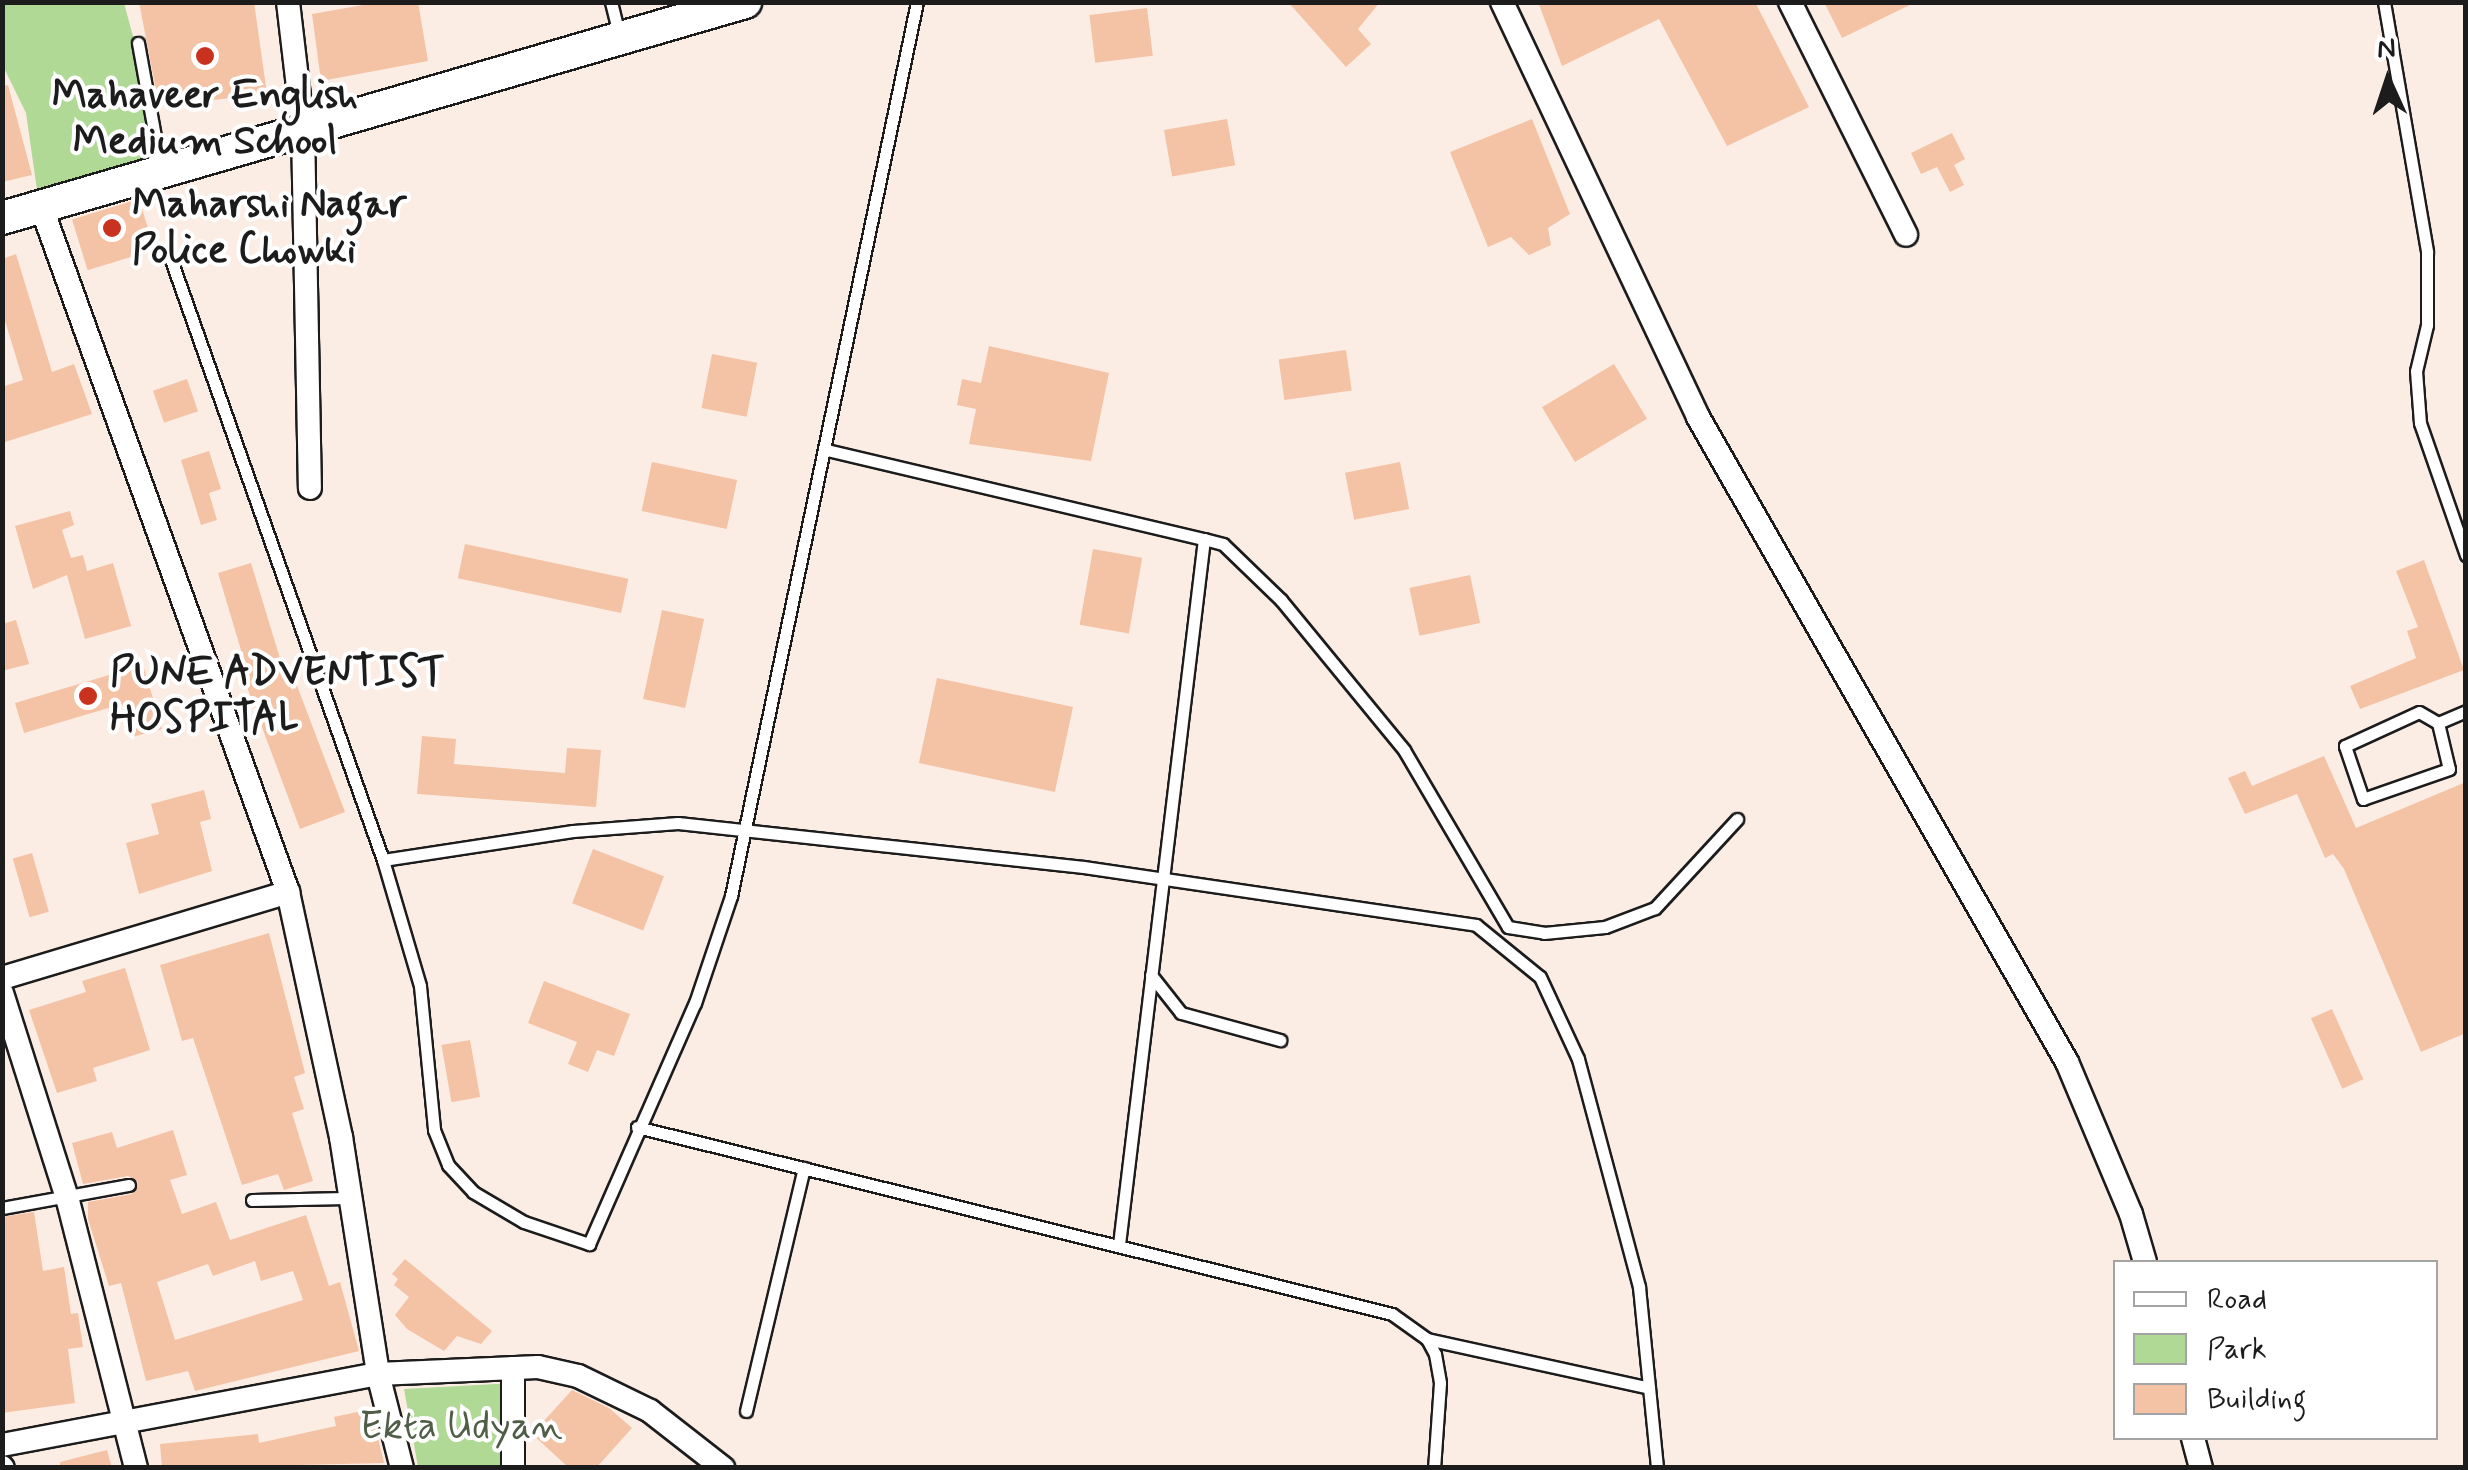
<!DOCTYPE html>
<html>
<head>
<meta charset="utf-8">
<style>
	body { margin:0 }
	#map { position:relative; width:2468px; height:1470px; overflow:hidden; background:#fcede4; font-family:Mynerve,sans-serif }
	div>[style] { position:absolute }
	.green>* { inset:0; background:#b0d996 }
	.building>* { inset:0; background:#f4c2a4; transform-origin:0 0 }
	.roads { filter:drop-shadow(2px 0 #1c1c1c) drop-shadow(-2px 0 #1c1c1c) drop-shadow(0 2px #1c1c1c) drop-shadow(0 -2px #1c1c1c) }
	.service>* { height:11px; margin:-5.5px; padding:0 5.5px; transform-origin:5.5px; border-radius:5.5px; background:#fff }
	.minor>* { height:22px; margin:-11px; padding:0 11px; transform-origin:11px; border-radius:11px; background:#fff }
	.secondary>* { height:32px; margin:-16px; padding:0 16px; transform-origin:16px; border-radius:16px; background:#fff }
	.dots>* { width:28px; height:28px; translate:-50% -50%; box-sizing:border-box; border:5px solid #fff; border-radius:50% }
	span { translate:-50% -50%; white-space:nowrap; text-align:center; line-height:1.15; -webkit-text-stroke:8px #fff; paint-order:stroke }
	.poi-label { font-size:40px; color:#1c1c1c; font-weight:700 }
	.left { translate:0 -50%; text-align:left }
	.park-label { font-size:40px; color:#505e47 }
	.frame { position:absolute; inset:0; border:5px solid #1c1c1c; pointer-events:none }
	.legend { position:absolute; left:2113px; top:1260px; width:325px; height:180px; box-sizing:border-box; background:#fff; border:2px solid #a4a4a4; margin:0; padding:12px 18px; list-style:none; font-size:30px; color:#1c1c1c }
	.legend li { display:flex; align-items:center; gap:20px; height:50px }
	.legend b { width:50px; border:2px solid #a4a4a4 }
	.north { position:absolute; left:2338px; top:30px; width:100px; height:100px; -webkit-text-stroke:8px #fff; paint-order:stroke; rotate:357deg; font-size:28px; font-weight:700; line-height:40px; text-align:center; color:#1c1c1c }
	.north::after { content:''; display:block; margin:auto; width:35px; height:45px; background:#1c1c1c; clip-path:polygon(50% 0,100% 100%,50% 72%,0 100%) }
</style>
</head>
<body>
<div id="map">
	<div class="green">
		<div style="clip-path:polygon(3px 3px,124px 3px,167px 162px,38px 197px,26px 113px,3px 66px)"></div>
		<div style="clip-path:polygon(514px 1383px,514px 1467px,418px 1467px,404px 1389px)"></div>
	</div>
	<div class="building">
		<div style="clip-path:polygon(139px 2px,254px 2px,267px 94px,159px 106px)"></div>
		<div style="clip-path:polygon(380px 2px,418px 2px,428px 61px,321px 81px,312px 14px)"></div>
		<div style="clip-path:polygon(1288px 2px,1380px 2px,1358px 29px,1371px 44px,1346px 67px)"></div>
		<div style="clip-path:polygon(1538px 2px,1755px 2px,1809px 107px,1727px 146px,1659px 19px,1562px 66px)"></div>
		<div style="clip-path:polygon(1824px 2px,1916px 2px,1842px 38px)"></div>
		<div style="left:1147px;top:8px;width:48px;height:58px;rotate:83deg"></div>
		<div style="clip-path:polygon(8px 85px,32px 175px,2px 182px,2px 86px)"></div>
		<div style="left:1227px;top:119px;width:47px;height:64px;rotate:80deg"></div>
		<div style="clip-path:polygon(1532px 119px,1570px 214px,1548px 228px,1551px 245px,1529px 255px,1511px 237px,1488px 247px,1450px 152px)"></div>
		<div style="clip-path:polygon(1952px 133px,1965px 159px,1954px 165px,1964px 185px,1950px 192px,1937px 167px,1921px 174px,1911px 153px)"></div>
		<div style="left:139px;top:199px;width:53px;height:70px;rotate:73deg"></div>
		<div style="clip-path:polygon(16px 254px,52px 372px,74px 364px,92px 414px,2px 443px,2px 387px,23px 380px,2px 311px,2px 259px)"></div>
		<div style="clip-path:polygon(989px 346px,1109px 373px,1091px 461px,969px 444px,976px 409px,957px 405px,962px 379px,981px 383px)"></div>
		<div style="left:1346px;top:350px;width:41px;height:68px;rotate:82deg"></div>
		<div style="left:712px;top:354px;width:46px;height:55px;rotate:11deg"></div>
		<div style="left:1614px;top:364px;width:64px;height:84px;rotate:59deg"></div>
		<div style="left:187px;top:379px;width:34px;height:36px;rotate:71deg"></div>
		<div style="clip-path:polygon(209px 451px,221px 489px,209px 493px,217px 520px,201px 525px,181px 460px)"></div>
		<div style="left:652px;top:462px;width:87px;height:50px;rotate:12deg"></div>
		<div style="left:1400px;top:462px;width:48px;height:56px;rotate:79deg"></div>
		<div style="clip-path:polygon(70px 511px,74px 525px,62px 530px,71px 558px,83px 555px,87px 571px,113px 563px,131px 626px,85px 639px,67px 575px,33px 589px,15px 526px)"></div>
		<div style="left:465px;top:544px;width:167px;height:35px;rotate:12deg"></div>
		<div style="left:1093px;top:549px;width:50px;height:77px;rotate:10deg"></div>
		<div style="clip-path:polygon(2424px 560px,2464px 670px,2360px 709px,2350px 686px,2416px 658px,2407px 631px,2418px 627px,2396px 571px)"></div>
		<div style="clip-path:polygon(251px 563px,282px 665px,288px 662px,345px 812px,300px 829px,244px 679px,249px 677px,218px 573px)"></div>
		<div style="left:1470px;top:575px;width:49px;height:62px;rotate:78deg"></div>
		<div style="left:662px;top:610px;width:43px;height:91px;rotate:12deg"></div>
		<div style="clip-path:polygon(16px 620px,29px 664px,2px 671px,2px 624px)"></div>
		<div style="clip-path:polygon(143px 665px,162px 729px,132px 737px,122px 704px,24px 733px,15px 703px)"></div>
		<div style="left:937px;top:678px;width:139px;height:87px;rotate:12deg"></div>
		<div style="clip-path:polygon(422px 736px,456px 739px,454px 764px,565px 773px,567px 748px,601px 750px,596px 807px,417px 794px)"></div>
		<div style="clip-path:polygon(2324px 756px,2356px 828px,2466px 782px,2466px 1033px,2421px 1052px,2344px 869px,2333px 854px,2325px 858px,2297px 794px,2245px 814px,2228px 778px,2245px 771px,2252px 786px)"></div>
		<div style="clip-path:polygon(204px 790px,211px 819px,200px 822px,212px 871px,139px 894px,126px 843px,159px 834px,151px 804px)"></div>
		<div style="left:593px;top:849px;width:76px;height:58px;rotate:21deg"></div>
		<div style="left:32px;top:853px;width:61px;height:20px;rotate:74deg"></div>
		<div style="clip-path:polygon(269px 933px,305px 1073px,294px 1077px,304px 1109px,292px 1113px,313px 1181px,284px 1190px,278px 1174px,242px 1185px,193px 1038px,182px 1041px,160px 965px)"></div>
		<div style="clip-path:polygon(125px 968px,150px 1050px,93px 1068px,97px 1081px,57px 1093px,29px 1010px,86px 992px,82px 981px)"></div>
		<div style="clip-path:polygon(544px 981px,630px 1014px,614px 1056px,597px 1050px,588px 1072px,568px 1064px,577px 1042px,528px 1023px)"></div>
		<div style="left:2332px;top:1009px;width:77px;height:23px;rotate:66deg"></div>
		<div style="left:470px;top:1040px;width:58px;height:29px;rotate:80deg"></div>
		<div style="clip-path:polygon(evenodd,173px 1130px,187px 1175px,170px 1180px,182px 1214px,216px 1202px,230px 1240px,306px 1215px,329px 1286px,340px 1282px,359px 1351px,195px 1391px,188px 1371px,146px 1381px,121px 1283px,109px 1286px,88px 1219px,88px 1202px,132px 1194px,138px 1182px,128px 1176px,83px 1184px,72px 1143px,112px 1132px,117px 1148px,173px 1130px,255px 1261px,261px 1281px,293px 1271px,303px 1300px,175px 1340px,157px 1282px,208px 1264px,213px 1276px,255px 1261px)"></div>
		<div style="clip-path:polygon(34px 1212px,43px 1271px,64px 1267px,71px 1314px,78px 1313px,83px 1347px,68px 1349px,75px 1403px,2px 1413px,2px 1217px)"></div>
		<div style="clip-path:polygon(405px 1259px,492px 1331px,481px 1344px,457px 1336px,444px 1351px,407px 1329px,395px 1315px,409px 1297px,394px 1285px,398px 1279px,392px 1274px)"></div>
		<div style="clip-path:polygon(572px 1390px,609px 1408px,632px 1428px,596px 1468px,569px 1468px,532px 1434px)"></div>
		<div style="clip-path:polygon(371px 1409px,384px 1463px,162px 1468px,160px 1444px,258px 1434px,259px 1443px,336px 1426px,334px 1417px)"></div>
		<div style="clip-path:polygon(107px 1450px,112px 1468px,60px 1468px,60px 1462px)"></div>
	</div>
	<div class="roads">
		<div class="service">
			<div style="left:611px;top:2px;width:33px;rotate:76deg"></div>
			<div style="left:2384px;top:2px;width:254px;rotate:80.2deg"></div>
			<div style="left:2427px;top:252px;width:73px;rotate:90deg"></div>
			<div style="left:2427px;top:325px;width:47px;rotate:103.4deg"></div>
			<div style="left:2416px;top:371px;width:52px;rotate:85.6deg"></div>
			<div style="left:2420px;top:423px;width:140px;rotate:70.8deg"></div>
			<div style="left:138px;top:43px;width:129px;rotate:79.7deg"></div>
			<div style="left:169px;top:254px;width:643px;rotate:70.55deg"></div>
			<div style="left:383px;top:860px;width:131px;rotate:73.6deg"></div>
			<div style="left:420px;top:986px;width:145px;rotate:84.4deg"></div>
			<div style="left:434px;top:1130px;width:38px;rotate:68deg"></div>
			<div style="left:448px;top:1165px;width:37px;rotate:47deg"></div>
			<div style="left:473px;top:1192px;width:59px;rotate:30.5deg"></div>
			<div style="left:524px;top:1222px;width:69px;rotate:18.7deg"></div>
			<div style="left:589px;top:1244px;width:263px;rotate:-66.3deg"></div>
			<div style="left:695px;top:1003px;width:113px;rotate:-71.4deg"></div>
			<div style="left:731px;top:896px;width:913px;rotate:-78.25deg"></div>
			<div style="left:827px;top:450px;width:387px;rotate:13.3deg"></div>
			<div style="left:1204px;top:539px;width:711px;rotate:96.87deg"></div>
			<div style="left:1204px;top:539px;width:20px;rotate:15deg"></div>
			<div style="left:1223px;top:544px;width:81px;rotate:44deg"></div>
			<div style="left:1281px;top:600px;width:194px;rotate:50.6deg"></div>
			<div style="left:1404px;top:750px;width:205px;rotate:59.6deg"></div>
			<div style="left:1508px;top:927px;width:36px;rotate:9deg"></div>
			<div style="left:1544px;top:933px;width:61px;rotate:-5.6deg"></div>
			<div style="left:1605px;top:927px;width:53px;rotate:-20.8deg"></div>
			<div style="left:1655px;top:908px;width:121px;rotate:-47.3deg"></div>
			<div style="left:2419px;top:712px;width:22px;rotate:30deg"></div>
			<div style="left:2438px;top:723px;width:47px;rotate:76.6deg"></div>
			<div style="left:2449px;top:769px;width:91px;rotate:160.8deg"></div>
			<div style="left:2363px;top:799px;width:56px;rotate:-108.8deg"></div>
			<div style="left:2345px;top:746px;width:81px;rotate:-24.7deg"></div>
			<div style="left:2438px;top:723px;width:30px;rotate:-23deg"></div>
			<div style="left:383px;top:860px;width:192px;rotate:-8.7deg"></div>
			<div style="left:573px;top:831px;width:105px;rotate:-4.4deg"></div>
			<div style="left:678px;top:823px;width:408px;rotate:6.2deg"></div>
			<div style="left:1084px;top:867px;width:396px;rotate:8.4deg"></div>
			<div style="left:1476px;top:925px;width:82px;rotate:39.1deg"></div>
			<div style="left:1540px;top:977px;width:90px;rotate:65.1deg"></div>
			<div style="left:1578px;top:1059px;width:236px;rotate:75deg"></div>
			<div style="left:1639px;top:1287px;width:182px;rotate:84.3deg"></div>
			<div style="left:1151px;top:975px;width:48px;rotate:51.7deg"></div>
			<div style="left:1181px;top:1013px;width:103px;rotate:15.3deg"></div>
			<div style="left:637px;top:1127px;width:778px;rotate:13.91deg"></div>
			<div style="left:1392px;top:1314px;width:43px;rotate:35.5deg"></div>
			<div style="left:1427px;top:1339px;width:17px;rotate:62deg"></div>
			<div style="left:1435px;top:1354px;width:29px;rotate:80deg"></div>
			<div style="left:1440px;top:1383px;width:85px;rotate:94deg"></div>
			<div style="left:252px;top:1200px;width:94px;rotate:-1.2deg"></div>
			<div style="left:2px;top:1208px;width:129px;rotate:-10.3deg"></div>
			<div style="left:1427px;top:1339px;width:227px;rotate:12.4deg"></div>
			<div style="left:746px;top:1411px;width:250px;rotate:-76.6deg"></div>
		</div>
		<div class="minor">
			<div style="left:288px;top:2px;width:128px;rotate:83.3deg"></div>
			<div style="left:303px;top:129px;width:359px;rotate:88.9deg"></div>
			<div style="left:1502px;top:2px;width:459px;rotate:64.7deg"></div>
			<div style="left:1698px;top:417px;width:743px;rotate:60.23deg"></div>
			<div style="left:2067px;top:1062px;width:165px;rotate:67.2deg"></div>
			<div style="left:2131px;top:1214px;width:50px;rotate:73.7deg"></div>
			<div style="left:1790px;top:2px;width:260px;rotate:63.5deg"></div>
			<div style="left:41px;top:206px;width:729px;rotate:70.2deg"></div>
			<div style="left:288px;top:892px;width:251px;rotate:77.8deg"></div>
			<div style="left:341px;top:1137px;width:240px;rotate:81.1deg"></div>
			<div style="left:378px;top:1374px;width:97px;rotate:75.7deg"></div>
			<div style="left:2px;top:978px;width:299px;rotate:-16.7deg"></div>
			<div style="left:2px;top:993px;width:218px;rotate:72.4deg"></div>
			<div style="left:68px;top:1201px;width:276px;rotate:75.7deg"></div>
			<div style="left:513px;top:1368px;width:100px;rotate:90deg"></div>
			<div style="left:2193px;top:1438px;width:31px;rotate:75deg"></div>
			<div style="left:2px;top:1445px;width:383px;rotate:-10.7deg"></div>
			<div style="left:378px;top:1374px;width:160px;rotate:-2.5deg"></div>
			<div style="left:538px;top:1367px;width:41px;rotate:12.7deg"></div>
			<div style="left:578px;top:1376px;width:80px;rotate:25.9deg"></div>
			<div style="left:650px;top:1411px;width:93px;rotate:38deg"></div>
			<div style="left:2px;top:1467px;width:1px;rotate:45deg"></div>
		</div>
		<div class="secondary">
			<div style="left:2px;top:218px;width:774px;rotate:-16.21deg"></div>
		</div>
	</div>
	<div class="dots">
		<div style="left:205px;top:56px;background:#c8321e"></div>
		<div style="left:112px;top:228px;background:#c8321e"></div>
		<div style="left:88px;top:696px;background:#c8321e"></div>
	</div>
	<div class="poi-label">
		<span style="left:205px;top:119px">Mahaveer English<br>Medium School</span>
		<span class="left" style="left:132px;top:228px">Maharshi Nagar<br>Police Chowki</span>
		<span class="left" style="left:110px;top:696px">PUNE ADVENTIST<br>HOSPITAL</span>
	</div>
	<div class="park-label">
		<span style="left:461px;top:1427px">Ekta Udyan</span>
	</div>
	<div class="frame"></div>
	<ul class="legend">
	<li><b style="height:12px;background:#fff"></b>Road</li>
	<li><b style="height:28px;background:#b0d996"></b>Park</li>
	<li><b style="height:28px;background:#f4c2a4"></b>Building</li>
	</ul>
	<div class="north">N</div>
</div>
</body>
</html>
